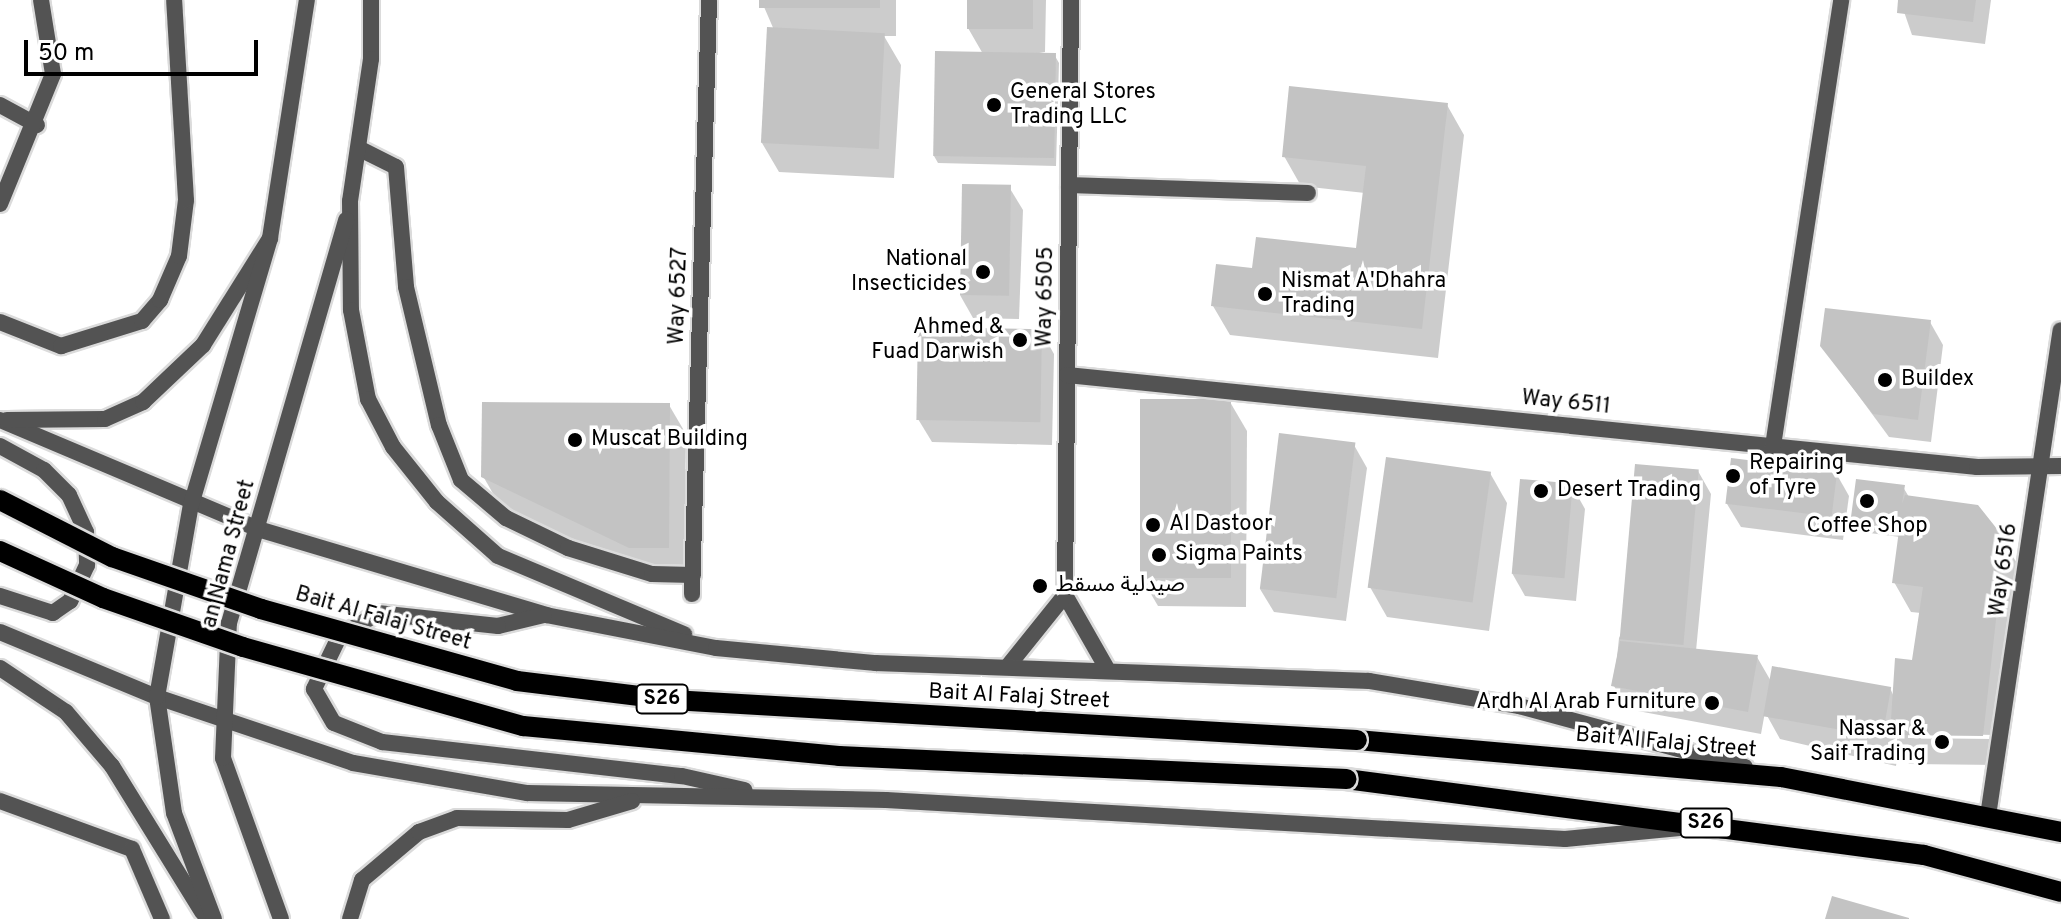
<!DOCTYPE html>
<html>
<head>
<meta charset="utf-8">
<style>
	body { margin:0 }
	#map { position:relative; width:2061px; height:919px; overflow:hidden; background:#fff; font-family:Overpass,"Noto Sans Arabic",sans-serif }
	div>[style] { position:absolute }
	.shadow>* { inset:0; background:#0003 }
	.building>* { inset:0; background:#c3c3c3; transform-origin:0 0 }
	.roads { filter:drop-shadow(2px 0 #dbdbdb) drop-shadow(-2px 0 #dbdbdb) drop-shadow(0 2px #dbdbdb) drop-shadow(0 -2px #dbdbdb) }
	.service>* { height:16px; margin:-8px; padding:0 8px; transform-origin:8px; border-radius:8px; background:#535353 }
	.minor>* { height:16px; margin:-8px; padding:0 8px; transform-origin:8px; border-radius:8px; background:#535353 }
	.tertiary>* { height:16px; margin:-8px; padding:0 8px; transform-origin:8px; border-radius:8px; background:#535353 }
	.primary>* { height:20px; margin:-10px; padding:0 10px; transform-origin:10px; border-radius:10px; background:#000 }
	.bridges { filter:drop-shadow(2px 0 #dbdbdb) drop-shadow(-2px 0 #dbdbdb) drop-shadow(0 2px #dbdbdb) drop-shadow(0 -2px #dbdbdb) }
	.primary-bridge>* { height:20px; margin:-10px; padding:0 10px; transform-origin:10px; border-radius:10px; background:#000 }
	.dots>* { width:22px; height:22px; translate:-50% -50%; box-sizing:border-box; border:4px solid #fff; border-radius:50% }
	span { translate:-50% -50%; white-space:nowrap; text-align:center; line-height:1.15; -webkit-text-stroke:7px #fff; paint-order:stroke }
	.shield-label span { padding:2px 6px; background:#fff; border:2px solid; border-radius:6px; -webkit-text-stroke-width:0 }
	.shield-label { font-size:20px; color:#000; font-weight:700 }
	.poi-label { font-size:22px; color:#000 }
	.left { translate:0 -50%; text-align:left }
	.right { translate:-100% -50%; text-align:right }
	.street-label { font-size:22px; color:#000 }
	.scale { position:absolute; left:24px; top:40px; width:234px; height:36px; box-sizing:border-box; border:4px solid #000; border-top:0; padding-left:10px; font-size:24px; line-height:28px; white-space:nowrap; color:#000; -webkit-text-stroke:6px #fff; paint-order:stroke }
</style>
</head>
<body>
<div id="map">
	<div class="shadow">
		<div style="clip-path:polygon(761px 0,896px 0,896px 36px,884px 36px,901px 65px,894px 178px,779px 172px,762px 143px,774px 30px)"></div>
		<div style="clip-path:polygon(969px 0,1046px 0,1045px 52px,1028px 55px,1055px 56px,1059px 63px,1056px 166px,938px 163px,934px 156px,983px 54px,968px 28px)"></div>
		<div style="clip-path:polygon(1900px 0,1991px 0,1985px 44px,1912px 35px)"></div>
		<div style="clip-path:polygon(1447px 105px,1464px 135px,1438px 358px,1230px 335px,1213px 306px,1254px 270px,1358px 250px,1365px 193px,1301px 186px,1284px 156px)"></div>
		<div style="clip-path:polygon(1009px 187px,1023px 210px,1019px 319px,973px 318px,960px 295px)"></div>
		<div style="clip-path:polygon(1930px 322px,1943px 345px,1931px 442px,1889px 437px,1822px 346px)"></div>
		<div style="clip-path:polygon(1041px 331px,1054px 354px,1052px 445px,932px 442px,918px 419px)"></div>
		<div style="clip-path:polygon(1230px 402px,1247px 431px,1246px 607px,1158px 606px,1141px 577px)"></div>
		<div style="clip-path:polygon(669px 405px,686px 434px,684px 577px,648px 577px,500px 506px,483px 476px)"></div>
		<div style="clip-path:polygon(1354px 445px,1367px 468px,1346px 621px,1274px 612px,1260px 589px)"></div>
		<div style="clip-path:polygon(evenodd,1698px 471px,1711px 494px,1696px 651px,1757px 657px,1772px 683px,1890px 688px,1894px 697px,1914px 662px,1921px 613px,1911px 612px,1894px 582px,1900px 537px,1862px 532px,1853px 516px,1903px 487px,1909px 497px,2003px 540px,2021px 570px,1999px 765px,1909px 764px,1899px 747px,1896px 766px,1780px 739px,1765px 712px,1761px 734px,1627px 709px,1614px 686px,1619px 638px,1698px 471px,1908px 733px,1993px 735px,1993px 739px,1908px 738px,1908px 733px)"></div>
		<div style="clip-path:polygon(1490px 473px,1507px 503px,1489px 631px,1387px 617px,1370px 587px)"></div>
		<div style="clip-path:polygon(1836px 473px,1849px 496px,1843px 540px,1741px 527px,1727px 504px)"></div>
		<div style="clip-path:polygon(1572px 486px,1585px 509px,1576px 601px,1525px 596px,1512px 573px)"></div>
	</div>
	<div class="building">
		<div style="left:759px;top:0;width:121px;height:8px"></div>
		<div style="left:967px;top:0;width:66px;height:29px"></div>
		<div style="clip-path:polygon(1898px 0,1976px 0,1973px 22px,1897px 13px)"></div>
		<div style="left:767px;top:27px;width:118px;height:116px;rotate:3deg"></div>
		<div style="left:935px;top:51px;width:121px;height:105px;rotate:1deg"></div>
		<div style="clip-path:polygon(1289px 86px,1448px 103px,1422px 329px,1211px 306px,1216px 264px,1252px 268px,1256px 237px,1356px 248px,1366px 166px,1282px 157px)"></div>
		<div style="left:962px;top:184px;width:49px;height:111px;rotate:1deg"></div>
		<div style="clip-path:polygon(1825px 308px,1931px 320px,1918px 420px,1873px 414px,1820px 346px)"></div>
		<div style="left:918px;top:327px;width:124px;height:93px;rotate:1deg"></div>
		<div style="left:1231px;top:399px;width:179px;height:91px;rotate:90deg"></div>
		<div style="clip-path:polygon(482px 402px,670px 403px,669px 548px,629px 548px,481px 477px)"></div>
		<div style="left:1279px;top:433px;width:77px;height:157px;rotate:7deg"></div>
		<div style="left:1386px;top:457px;width:106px;height:132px;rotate:8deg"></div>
		<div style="left:1731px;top:458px;width:107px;height:46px;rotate:7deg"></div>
		<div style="left:1635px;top:464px;width:64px;height:176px;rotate:5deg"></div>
		<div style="left:1520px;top:479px;width:53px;height:95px;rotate:5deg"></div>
		<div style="clip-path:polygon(1856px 479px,1905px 485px,1902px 504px,1905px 495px,1978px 505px,2005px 539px,1983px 736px,1890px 735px,1895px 658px,1912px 660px,1923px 587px,1892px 583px,1900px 523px,1851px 517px)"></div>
		<div style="clip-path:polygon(1620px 641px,1758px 655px,1748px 712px,1611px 686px)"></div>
		<div style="left:1772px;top:666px;width:121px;height:51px;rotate:10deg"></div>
		<div style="clip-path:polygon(1832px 896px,1909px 918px,1909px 919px,1825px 919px)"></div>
	</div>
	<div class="roads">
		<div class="service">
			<div style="left:360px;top:149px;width:40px;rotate:26.6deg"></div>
			<div style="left:396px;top:167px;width:120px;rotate:85.2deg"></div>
			<div style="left:406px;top:287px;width:142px;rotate:76.6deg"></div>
			<div style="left:439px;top:425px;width:59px;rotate:68.2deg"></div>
			<div style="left:461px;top:480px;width:59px;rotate:40.2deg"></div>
			<div style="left:506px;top:518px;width:69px;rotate:25.8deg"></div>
			<div style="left:568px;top:548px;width:88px;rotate:17.2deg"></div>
			<div style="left:652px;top:574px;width:41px;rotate:1.4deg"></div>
			<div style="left:1069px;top:185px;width:239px;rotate:1.9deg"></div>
			<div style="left:0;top:801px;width:140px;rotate:20deg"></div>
			<div style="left:132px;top:849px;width:76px;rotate:66.8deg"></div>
		</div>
		<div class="minor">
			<div style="left:1071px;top:0;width:595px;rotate:90.58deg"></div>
			<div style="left:1065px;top:595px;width:83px;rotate:60.3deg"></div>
			<div style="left:0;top:105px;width:42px;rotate:28.4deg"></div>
			<div style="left:0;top:204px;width:140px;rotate:-67.8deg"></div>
			<div style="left:53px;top:74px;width:75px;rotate:-99.2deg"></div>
			<div style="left:0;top:322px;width:66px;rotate:21.5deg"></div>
			<div style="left:61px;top:346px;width:85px;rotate:-17.2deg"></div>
			<div style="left:142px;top:321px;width:28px;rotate:-49deg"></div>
			<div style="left:160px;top:300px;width:48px;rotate:-66.6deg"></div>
			<div style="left:179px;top:256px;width:56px;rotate:-82.9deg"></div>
			<div style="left:186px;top:200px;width:200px;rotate:-93.4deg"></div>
			<div style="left:1067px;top:375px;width:915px;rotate:5.77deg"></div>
			<div style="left:1977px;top:467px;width:84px;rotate:-0.7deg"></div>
			<div style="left:1773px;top:446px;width:451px;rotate:-81.3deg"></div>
			<div style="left:692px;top:594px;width:594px;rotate:-88.36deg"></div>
			<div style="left:1008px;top:666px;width:91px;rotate:-51.2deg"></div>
			<div style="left:1988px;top:816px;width:491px;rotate:-81.5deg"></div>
		</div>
		<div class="tertiary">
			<div style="left:371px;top:0;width:59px;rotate:90deg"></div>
			<div style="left:371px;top:59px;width:144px;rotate:98.4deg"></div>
			<div style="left:350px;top:201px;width:109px;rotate:89.5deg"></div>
			<div style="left:351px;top:310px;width:91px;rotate:79.2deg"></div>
			<div style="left:368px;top:399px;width:54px;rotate:62.5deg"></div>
			<div style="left:393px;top:447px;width:70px;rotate:51.3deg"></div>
			<div style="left:437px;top:502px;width:81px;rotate:41.5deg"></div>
			<div style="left:498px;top:556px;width:202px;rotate:22.8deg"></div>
			<div style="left:0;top:420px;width:280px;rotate:22.9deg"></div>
			<div style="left:258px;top:529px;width:301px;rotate:16.6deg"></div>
			<div style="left:546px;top:615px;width:173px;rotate:11deg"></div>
			<div style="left:716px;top:648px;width:161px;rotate:5.4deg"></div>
			<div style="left:876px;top:663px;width:493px;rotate:2.1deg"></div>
			<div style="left:1369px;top:681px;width:152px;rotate:9.5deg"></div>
			<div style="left:1519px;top:706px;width:234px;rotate:15.1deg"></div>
			<div style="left:7px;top:420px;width:98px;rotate:-0.6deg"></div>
			<div style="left:105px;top:419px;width:42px;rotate:-24.1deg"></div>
			<div style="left:143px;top:402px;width:83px;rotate:-43.5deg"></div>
			<div style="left:203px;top:345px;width:126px;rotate:-57.9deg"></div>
			<div style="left:270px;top:238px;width:241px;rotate:-81.2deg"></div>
			<div style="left:0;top:446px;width:50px;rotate:28.6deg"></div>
			<div style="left:44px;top:470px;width:35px;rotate:45deg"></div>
			<div style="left:69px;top:495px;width:41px;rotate:65.3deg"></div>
			<div style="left:86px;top:532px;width:33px;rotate:88deg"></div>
			<div style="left:87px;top:565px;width:40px;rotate:115deg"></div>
			<div style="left:70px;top:601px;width:21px;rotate:145deg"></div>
			<div style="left:53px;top:613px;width:56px;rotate:-162.2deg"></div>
			<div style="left:544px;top:615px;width:47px;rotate:166.6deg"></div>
			<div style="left:498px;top:626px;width:121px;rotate:-173.8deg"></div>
			<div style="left:378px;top:613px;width:46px;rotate:148.4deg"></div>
			<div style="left:339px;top:637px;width:58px;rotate:115.7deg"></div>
			<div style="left:314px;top:689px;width:39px;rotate:60deg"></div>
			<div style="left:334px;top:723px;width:52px;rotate:21.6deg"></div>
			<div style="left:382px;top:742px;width:302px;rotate:6.5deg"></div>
			<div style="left:682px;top:776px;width:64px;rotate:12.7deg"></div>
			<div style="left:0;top:632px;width:170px;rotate:22.5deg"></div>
			<div style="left:157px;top:697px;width:207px;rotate:18.6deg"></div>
			<div style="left:353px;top:763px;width:177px;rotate:9.8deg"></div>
			<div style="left:527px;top:793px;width:359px;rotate:1.1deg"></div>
			<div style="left:886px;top:800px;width:680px;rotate:3.29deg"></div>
			<div style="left:1565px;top:839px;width:115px;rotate:-5.5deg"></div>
			<div style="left:0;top:668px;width:79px;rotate:33.7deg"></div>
			<div style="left:66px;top:712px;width:71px;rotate:49.6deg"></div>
			<div style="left:112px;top:766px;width:172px;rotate:58.3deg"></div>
			<div style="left:214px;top:919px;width:113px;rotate:-110.7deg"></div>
			<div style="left:174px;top:813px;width:117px;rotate:-98.3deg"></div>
			<div style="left:157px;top:697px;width:195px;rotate:-80deg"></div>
			<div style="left:191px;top:505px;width:278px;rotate:-73.5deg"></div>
			<div style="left:281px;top:919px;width:171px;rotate:-109.8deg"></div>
			<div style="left:223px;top:758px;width:135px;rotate:-87.5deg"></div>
			<div style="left:229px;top:623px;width:420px;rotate:-73.8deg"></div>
			<div style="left:350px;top:919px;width:41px;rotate:-72.9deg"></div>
			<div style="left:362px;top:880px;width:75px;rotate:-40.1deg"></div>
			<div style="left:419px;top:832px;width:40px;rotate:-20.2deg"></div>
			<div style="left:457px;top:818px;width:111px;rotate:1deg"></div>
			<div style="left:568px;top:820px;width:67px;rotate:-16.5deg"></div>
		</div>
		<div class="primary">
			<div style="left:1357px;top:740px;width:426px;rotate:5deg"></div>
			<div style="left:1781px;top:777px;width:285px;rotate:11.1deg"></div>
			<div style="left:1346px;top:779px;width:583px;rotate:7.49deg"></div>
			<div style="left:1924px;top:855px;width:142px;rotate:15.1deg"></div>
		</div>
	</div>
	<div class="bridges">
		<div class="primary-bridge">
			<div style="left:0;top:500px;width:126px;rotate:27deg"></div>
			<div style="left:112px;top:557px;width:158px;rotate:19.2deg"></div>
			<div style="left:261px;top:609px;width:266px;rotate:15.7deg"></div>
			<div style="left:517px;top:681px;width:156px;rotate:7deg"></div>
			<div style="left:672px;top:700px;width:686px;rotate:3.34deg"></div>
			<div style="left:0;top:551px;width:113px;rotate:24.5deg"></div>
			<div style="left:103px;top:598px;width:148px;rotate:19.3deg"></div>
			<div style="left:243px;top:647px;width:291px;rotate:15.8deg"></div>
			<div style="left:523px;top:726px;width:317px;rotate:5.4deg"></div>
			<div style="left:839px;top:756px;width:508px;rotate:2.6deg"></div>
		</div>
	</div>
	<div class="dots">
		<div style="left:994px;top:105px;background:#000"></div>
		<div style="left:983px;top:272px;background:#000"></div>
		<div style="left:1265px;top:294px;background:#000"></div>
		<div style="left:1020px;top:340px;background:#000"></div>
		<div style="left:1885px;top:380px;background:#000"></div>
		<div style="left:575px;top:440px;background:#000"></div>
		<div style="left:1733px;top:476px;background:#000"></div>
		<div style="left:1541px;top:491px;background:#000"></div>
		<div style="left:1867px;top:501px;background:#000"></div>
		<div style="left:1153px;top:525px;background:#000"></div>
		<div style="left:1159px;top:555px;background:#000"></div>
		<div style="left:1040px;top:586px;background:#000"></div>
		<div style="left:1712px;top:703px;background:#000"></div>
		<div style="left:1942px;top:742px;background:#000"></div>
	</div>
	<div class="shield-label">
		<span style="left:662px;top:699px">S26</span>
		<span style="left:1706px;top:823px">S26</span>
	</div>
	<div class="poi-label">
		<span class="left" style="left:1010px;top:105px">General Stores<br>Trading LLC</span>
		<span class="right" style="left:967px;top:272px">National<br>Insecticides</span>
		<span class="left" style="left:1281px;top:294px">Nismat A'Dhahra<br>Trading</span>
		<span class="right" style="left:1004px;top:340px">Ahmed &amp;<br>Fuad Darwish</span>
		<span class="left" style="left:1901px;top:380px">Buildex</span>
		<span class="left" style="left:591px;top:440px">Muscat Building</span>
		<span class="left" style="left:1749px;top:476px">Repairing<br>of Tyre</span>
		<span class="left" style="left:1557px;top:491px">Desert Trading</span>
		<span class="left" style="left:1169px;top:525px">Al Dastoor</span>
		<span style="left:1867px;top:527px">Coffee Shop</span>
		<span class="left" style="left:1175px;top:555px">Sigma Paints</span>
		<span class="left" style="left:1056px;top:586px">صيدلية مسقط</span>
		<span class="right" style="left:1696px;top:703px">Ardh Al Arab Furniture</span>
		<span class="right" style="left:1926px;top:742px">Nassar &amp;<br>Saif Trading</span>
	</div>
	<div class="street-label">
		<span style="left:679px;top:296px;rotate:-88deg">Way 6527</span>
		<span style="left:1046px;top:297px;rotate:-89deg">Way 6505</span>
		<span style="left:1566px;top:403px;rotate:6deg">Way 6511</span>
		<span style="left:229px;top:554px;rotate:-75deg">an Nama Street</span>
		<span style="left:2004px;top:570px;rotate:-82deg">Way 6516</span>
		<span style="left:383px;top:619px;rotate:16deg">Bait Al Falaj Street</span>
		<span style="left:1019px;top:697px;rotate:3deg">Bait Al Falaj Street</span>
		<span style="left:1666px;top:743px;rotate:5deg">Bait Al Falaj Street</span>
	</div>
	<div class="scale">50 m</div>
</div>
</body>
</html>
